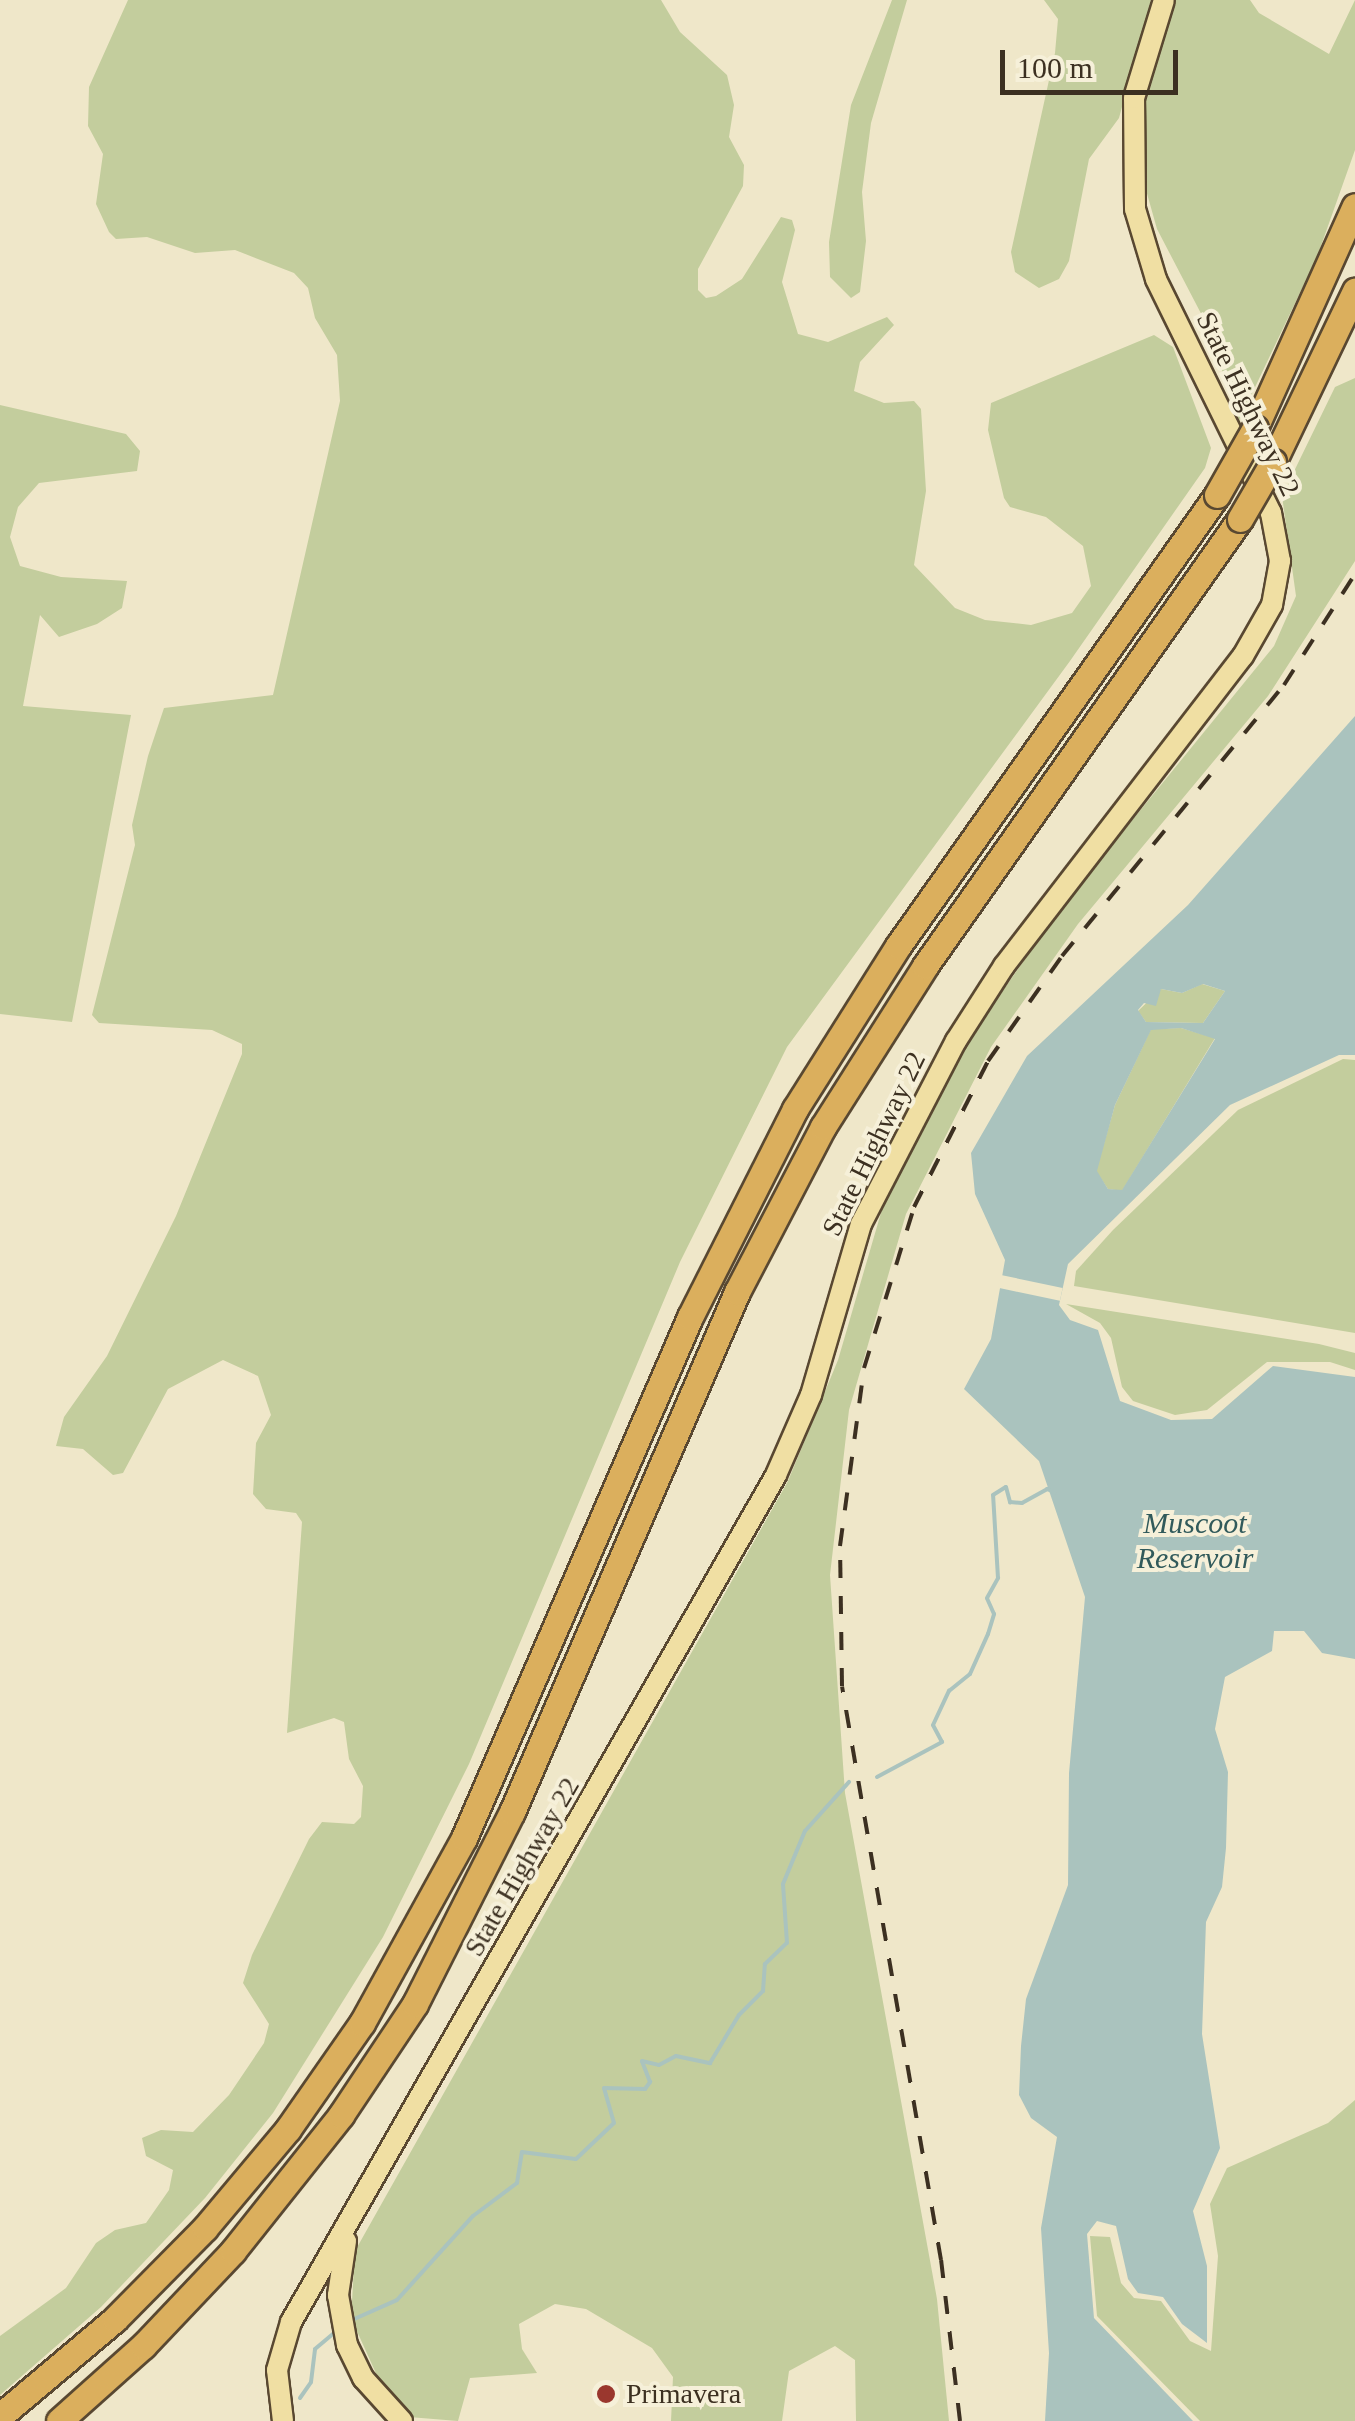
<!DOCTYPE html>
<html>
<head>
<meta charset="utf-8">
<style>
	body { margin:0 }
	#map { position:relative; width:1355px; height:2421px; overflow:hidden; background:#efe7c9; font-family:Georgia,serif }
	div>[style] { position:absolute }
	.green>* { inset:0; background:#c3cd9d }
	.water>* { inset:0; background:#aac3be }
	.pier>* { inset:0; background:#efe7c9; transform-origin:0 0 }
	.stream>* { height:4px; margin:-2px; padding:0 2px; transform-origin:2px; border-radius:2px; background:#aac3be }
	.roads { filter:drop-shadow(2px 0 #594831) drop-shadow(-2px 0 #594831) drop-shadow(0 2px #594831) drop-shadow(0 -2px #594831) }
	.major>* { height:20px; margin:-10px; padding:0 10px; transform-origin:10px; border-radius:10px; background:#f0dfa3 }
	.highway>* { height:25px; margin:-12.5px; padding:0 12.5px; transform-origin:12.5px; border-radius:12.5px; background:#dbaf5d }
	.rail>* { height:4px; margin-top:-2px; transform-origin:0; background:repeating-linear-gradient(90deg,#3c3021 0 18px,transparent 0 36px) }
	.bridges { filter:drop-shadow(2px 0 #594831) drop-shadow(-2px 0 #594831) drop-shadow(0 2px #594831) drop-shadow(0 -2px #594831) }
	.highway-bridge>* { height:25px; margin:-12.5px; padding:0 12.5px; transform-origin:12.5px; border-radius:12.5px; background:#dbaf5d }
	.dots>* { width:28px; height:28px; translate:-50% -50%; box-sizing:border-box; border:5px solid #f6f0d9; border-radius:50% }
	span { translate:-50% -50%; white-space:nowrap; text-align:center; line-height:1.15; -webkit-text-stroke:8px #f6f0d9; paint-order:stroke }
	.street-label { font-size:28px; color:#3c3021 }
	.poi-label { font-size:28px; color:#3c3021 }
	.left { translate:0 -50%; text-align:left }
	.water-label { font-size:30px; color:#315a5b; font-style:italic }
	.scale { position:absolute; left:1000px; top:50px; width:178px; height:45px; box-sizing:border-box; border:5px solid #3c3021; border-top:0; padding-left:12px; font-size:30px; line-height:35px; white-space:nowrap; color:#3c3021; -webkit-text-stroke:8px #f6f0d9; paint-order:stroke }
</style>
</head>
<body>
<div id="map">
	<div class="green">
		<div style="clip-path:polygon(128px 0,661px 0,680px 32px,727px 75px,734px 105px,729px 137px,744px 165px,743px 186px,698px 269px,698px 290px,706px 298px,716px 296px,742px 279px,781px 217px,792px 220px,795px 230px,782px 282px,798px 334px,828px 342px,887px 317px,894px 325px,860px 362px,854px 391px,884px 403px,914px 401px,921px 409px,926px 491px,914px 565px,955px 608px,985px 620px,1031px 625px,1072px 613px,1091px 586px,1083px 546px,1046px 517px,1010px 507px,1004px 498px,988px 430px,991px 403px,1154px 335px,1173px 347px,1211px 448px,1205px 468px,1070px 661px,787px 1047px,680px 1262px,469px 1764px,383px 1937px,273px 2113px,205px 2198px,101px 2307px,0 2395px,0 2336px,66px 2288px,96px 2243px,115px 2230px,146px 2223px,169px 2190px,173px 2170px,146px 2156px,142px 2138px,161px 2130px,193px 2132px,229px 2095px,264px 2043px,269px 2024px,243px 1983px,252px 1955px,309px 1839px,322px 1822px,354px 1824px,361px 1817px,363px 1786px,349px 1759px,344px 1722px,334px 1718px,287px 1733px,302px 1522px,296px 1513px,266px 1509px,253px 1494px,256px 1443px,271px 1415px,258px 1376px,223px 1360px,168px 1389px,123px 1473px,113px 1475px,83px 1449px,56px 1446px,64px 1417px,107px 1356px,176px 1216px,242px 1054px,242px 1044px,212px 1030px,99px 1023px,92px 1015px,135px 845px,132px 825px,148px 756px,164px 708px,273px 695px,340px 401px,337px 355px,315px 318px,308px 288px,294px 273px,235px 250px,195px 253px,147px 237px,116px 239px,109px 232px,96px 204px,103px 154px,88px 126px,89px 87px)"></div>
		<div style="clip-path:polygon(892px 0,907px 0,871px 123px,862px 192px,866px 241px,860px 292px,851px 298px,830px 277px,829px 242px,851px 105px)"></div>
		<div style="clip-path:polygon(1044px 0,1151px 0,1119px 118px,1089px 159px,1069px 261px,1059px 279px,1039px 288px,1015px 272px,1011px 252px,1055px 53px,1058px 19px)"></div>
		<div style="clip-path:polygon(1175px 0,1250px 0,1259px 13px,1329px 54px,1355px 0,1355px 150px,1317px 257px,1239px 421px,1207px 325px,1157px 229px,1146px 190px,1143px 107px)"></div>
		<div style="clip-path:polygon(1355px 378px,1355px 561px,1268px 696px,1078px 924px,991px 1047px,906px 1214px,849px 1410px,830px 1575px,845px 1793px,937px 2299px,949px 2421px,856px 2421px,855px 2360px,835px 2346px,789px 2371px,782px 2421px,671px 2421px,673px 2377px,652px 2348px,586px 2309px,555px 2304px,519px 2324px,522px 2349px,537px 2373px,470px 2378px,458px 2421px,409px 2417px,379px 2380px,351px 2318px,355px 2251px,788px 1481px,838px 1360px,883px 1206px,958px 1055px,1060px 909px,1274px 646px,1296px 596px,1282px 496px,1335px 387px)"></div>
		<div style="clip-path:polygon(0 405px,126px 434px,140px 451px,137px 471px,39px 483px,18px 507px,10px 537px,20px 566px,61px 577px,127px 581px,122px 608px,97px 624px,59px 637px,40px 615px,23px 706px,131px 715px,72px 1022px,0 1014px)"></div>
		<div style="clip-path:polygon(1202px 984px,1225px 991px,1203px 1023px,1146px 1022px,1138px 1011px,1161px 989px,1182px 993px)"></div>
		<div style="clip-path:polygon(1181px 1028px,1215px 1038px,1122px 1191px,1108px 1189px,1096px 1171px,1115px 1105px,1151px 1029px)"></div>
		<div style="clip-path:polygon(1343px 1059px,1355px 1060px,1355px 1333px,1074px 1286px,1076px 1271px,1113px 1230px,1238px 1110px)"></div>
		<div style="clip-path:polygon(1066px 1304px,1319px 1344px,1355px 1353px,1355px 1370px,1330px 1362px,1267px 1362px,1207px 1410px,1175px 1415px,1133px 1401px,1122px 1387px,1111px 1338px,1100px 1323px)"></div>
		<div style="clip-path:polygon(1355px 2100px,1355px 2421px,1200px 2421px,1097px 2316px,1090px 2236px,1110px 2237px,1121px 2283px,1134px 2298px,1161px 2301px,1190px 2341px,1211px 2351px,1218px 2256px,1210px 2204px,1227px 2168px,1328px 2123px)"></div>
	</div>
	<div class="water">
		<div style="clip-path:polygon(evenodd,1355px 716px,1355px 1055px,1339px 1055px,1230px 1105px,1068px 1264px,1059px 1305px,1070px 1320px,1098px 1330px,1120px 1401px,1171px 1420px,1212px 1419px,1273px 1366px,1355px 1377px,1355px 1659px,1322px 1653px,1304px 1631px,1274px 1631px,1272px 1651px,1225px 1677px,1215px 1729px,1228px 1772px,1226px 1848px,1222px 1887px,1206px 1922px,1202px 2034px,1220px 2148px,1193px 2211px,1207px 2266px,1207px 2343px,1182px 2324px,1163px 2297px,1138px 2293px,1128px 2279px,1116px 2226px,1097px 2221px,1087px 2234px,1094px 2318px,1193px 2421px,1045px 2421px,1049px 2353px,1041px 2228px,1057px 2137px,1031px 2118px,1019px 2095px,1021px 2046px,1026px 1999px,1068px 1885px,1069px 1773px,1085px 1597px,1039px 1461px,964px 1389px,991px 1339px,1005px 1260px,975px 1194px,971px 1153px,1027px 1056px,1188px 905px,1355px 716px,1203px 984px,1225px 991px,1203px 1023px,1146px 1022px,1138px 1010px,1144px 1003px,1156px 1006px,1161px 989px,1182px 993px,1203px 984px,1355px 716px,1181px 1028px,1215px 1039px,1122px 1190px,1108px 1189px,1097px 1171px,1115px 1105px,1151px 1030px,1181px 1028px)"></div>
	</div>
	<div class="pier">
		<div style="left:1001px;top:1275px;width:63px;height:13px;rotate:12deg"></div>
	</div>
	<div class="stream">
		<div style="left:877px;top:1777px;width:74px;rotate:-28.3deg"></div>
		<div style="left:942px;top:1742px;width:19px;rotate:-118deg"></div>
		<div style="left:933px;top:1725px;width:38px;rotate:-65deg"></div>
		<div style="left:949px;top:1691px;width:27px;rotate:-39deg"></div>
		<div style="left:970px;top:1674px;width:44px;rotate:-65.8deg"></div>
		<div style="left:988px;top:1634px;width:21px;rotate:-73deg"></div>
		<div style="left:994px;top:1614px;width:17px;rotate:-114deg"></div>
		<div style="left:987px;top:1598px;width:23px;rotate:-61deg"></div>
		<div style="left:998px;top:1578px;width:83px;rotate:-93.4deg"></div>
		<div style="left:993px;top:1495px;width:15px;rotate:-32deg"></div>
		<div style="left:1006px;top:1487px;width:16px;rotate:75deg"></div>
		<div style="left:1010px;top:1502px;width:12px;rotate:5deg"></div>
		<div style="left:1022px;top:1503px;width:29px;rotate:-29deg"></div>
		<div style="left:1047px;top:1489px;width:8px;rotate:23deg"></div>
		<div style="left:352px;top:2320px;width:49px;rotate:-24deg"></div>
		<div style="left:397px;top:2300px;width:113px;rotate:-47.9deg"></div>
		<div style="left:473px;top:2216px;width:55px;rotate:-36.9deg"></div>
		<div style="left:517px;top:2183px;width:31px;rotate:-81deg"></div>
		<div style="left:522px;top:2152px;width:54px;rotate:7.4deg"></div>
		<div style="left:576px;top:2159px;width:52px;rotate:-43.5deg"></div>
		<div style="left:614px;top:2123px;width:36px;rotate:-106deg"></div>
		<div style="left:604px;top:2088px;width:41px;rotate:1.4deg"></div>
		<div style="left:645px;top:2089px;width:9px;rotate:-54deg"></div>
		<div style="left:650px;top:2082px;width:22px;rotate:-111deg"></div>
		<div style="left:642px;top:2061px;width:17px;rotate:13deg"></div>
		<div style="left:659px;top:2065px;width:19px;rotate:-28deg"></div>
		<div style="left:676px;top:2056px;width:35px;rotate:12deg"></div>
		<div style="left:710px;top:2063px;width:56px;rotate:-58.9deg"></div>
		<div style="left:739px;top:2015px;width:34px;rotate:-45deg"></div>
		<div style="left:763px;top:1991px;width:27px;rotate:-86deg"></div>
		<div style="left:765px;top:1964px;width:30px;rotate:-44deg"></div>
		<div style="left:787px;top:1943px;width:59px;rotate:-93.9deg"></div>
		<div style="left:783px;top:1884px;width:57px;rotate:-67.5deg"></div>
		<div style="left:805px;top:1831px;width:66px;rotate:-48.1deg"></div>
		<div style="left:300px;top:2398px;width:19px;rotate:-55deg"></div>
		<div style="left:311px;top:2382px;width:33px;rotate:-83deg"></div>
		<div style="left:315px;top:2349px;width:26px;rotate:-40deg"></div>
	</div>
	<div class="roads">
		<div class="major">
			<div style="left:346px;top:2241px;width:55px;rotate:98.4deg"></div>
			<div style="left:338px;top:2295px;width:51px;rotate:79.8deg"></div>
			<div style="left:347px;top:2345px;width:37px;rotate:64deg"></div>
			<div style="left:363px;top:2378px;width:58px;rotate:47.8deg"></div>
			<div style="left:283px;top:2421px;width:51px;rotate:-96.7deg"></div>
			<div style="left:277px;top:2370px;width:50px;rotate:-73.7deg"></div>
			<div style="left:291px;top:2322px;width:976px;rotate:-60.2deg"></div>
			<div style="left:776px;top:1475px;width:87px;rotate:-66.4deg"></div>
			<div style="left:811px;top:1395px;width:178px;rotate:-73.7deg"></div>
			<div style="left:861px;top:1224px;width:206px;rotate:-62.6deg"></div>
			<div style="left:956px;top:1041px;width:89px;rotate:-57.4deg"></div>
			<div style="left:1004px;top:966px;width:391px;rotate:-52.4deg"></div>
			<div style="left:1243px;top:656px;width:59px;rotate:-60.4deg"></div>
			<div style="left:1272px;top:605px;width:45px;rotate:-79.7deg"></div>
			<div style="left:1280px;top:561px;width:49px;rotate:-100.6deg"></div>
			<div style="left:1271px;top:513px;width:261px;rotate:-116.2deg"></div>
			<div style="left:1156px;top:279px;width:73px;rotate:-106.7deg"></div>
			<div style="left:1135px;top:209px;width:111px;rotate:-90.5deg"></div>
			<div style="left:1134px;top:98px;width:102px;rotate:-73deg"></div>
		</div>
		<div class="highway">
			<div style="left:1255px;top:428px;width:243px;rotate:-65.8deg"></div>
			<div style="left:1273px;top:462px;width:190px;rotate:-64.4deg"></div>
			<div style="left:0;top:2416px;width:150px;rotate:-40.1deg"></div>
			<div style="left:115px;top:2319px;width:128px;rotate:-45.3deg"></div>
			<div style="left:205px;top:2228px;width:129px;rotate:-50deg"></div>
			<div style="left:288px;top:2129px;width:129px;rotate:-55.1deg"></div>
			<div style="left:362px;top:2023px;width:211px;rotate:-61.1deg"></div>
			<div style="left:464px;top:1838px;width:568px;rotate:-66.55deg"></div>
			<div style="left:690px;top:1317px;width:233px;rotate:-63.2deg"></div>
			<div style="left:795px;top:1109px;width:193px;rotate:-57.7deg"></div>
			<div style="left:898px;top:946px;width:552px;rotate:-54.73deg"></div>
			<div style="left:59px;top:2421px;width:113px;rotate:-41.8deg"></div>
			<div style="left:143px;top:2346px;width:131px;rotate:-46.5deg"></div>
			<div style="left:233px;top:2251px;width:174px;rotate:-51.5deg"></div>
			<div style="left:341px;top:2115px;width:133px;rotate:-56.3deg"></div>
			<div style="left:415px;top:2004px;width:215px;rotate:-63.2deg"></div>
			<div style="left:512px;top:1812px;width:567px;rotate:-66.6deg"></div>
			<div style="left:737px;top:1292px;width:186px;rotate:-62.5deg"></div>
			<div style="left:823px;top:1127px;width:191px;rotate:-57.6deg"></div>
			<div style="left:925px;top:966px;width:547px;rotate:-54.83deg"></div>
		</div>
	</div>
	<div class="rail">
		<div style="left:960px;top:2421px;width:162px;rotate:-96.7deg"></div>
		<div style="left:941px;top:2260px;width:582px;rotate:-99.79deg"></div>
		<div style="left:842px;top:1686px;width:140px;rotate:-90.8deg"></div>
		<div style="left:840px;top:1546px;width:180px;rotate:-82.3deg"></div>
		<div style="left:864px;top:1368px;width:169px;rotate:-72.7deg"></div>
		<div style="left:914px;top:1207px;width:164px;rotate:-63.1deg"></div>
		<div style="left:988px;top:1061px;width:128px;rotate:-54.8deg"></div>
		<div style="left:1062px;top:956px;width:350px;rotate:-50.7deg"></div>
		<div style="left:1284px;top:685px;width:132px;rotate:-57.4deg"></div>
	</div>
	<div class="bridges">
		<div class="highway-bridge">
			<div style="left:1217px;top:495px;width:77px;rotate:-60.4deg"></div>
			<div style="left:1240px;top:519px;width:66px;rotate:-59.9deg"></div>
		</div>
	</div>
	<div class="dots">
		<div style="left:606px;top:2394px;background:#9a372e"></div>
	</div>
	<div class="street-label">
		<span style="left:1248px;top:404px;rotate:64deg">State Highway 22</span>
		<span style="left:874px;top:1144px;rotate:-64deg">State Highway 22</span>
		<span style="left:522px;top:1867px;rotate:-60deg">State Highway 22</span>
	</div>
	<div class="poi-label">
		<span class="left" style="left:626px;top:2394px">Primavera</span>
	</div>
	<div class="water-label">
		<span style="left:1195px;top:1540px">Muscoot<br>Reservoir</span>
	</div>
	<div class="scale">100 m</div>
</div>
</body>
</html>
